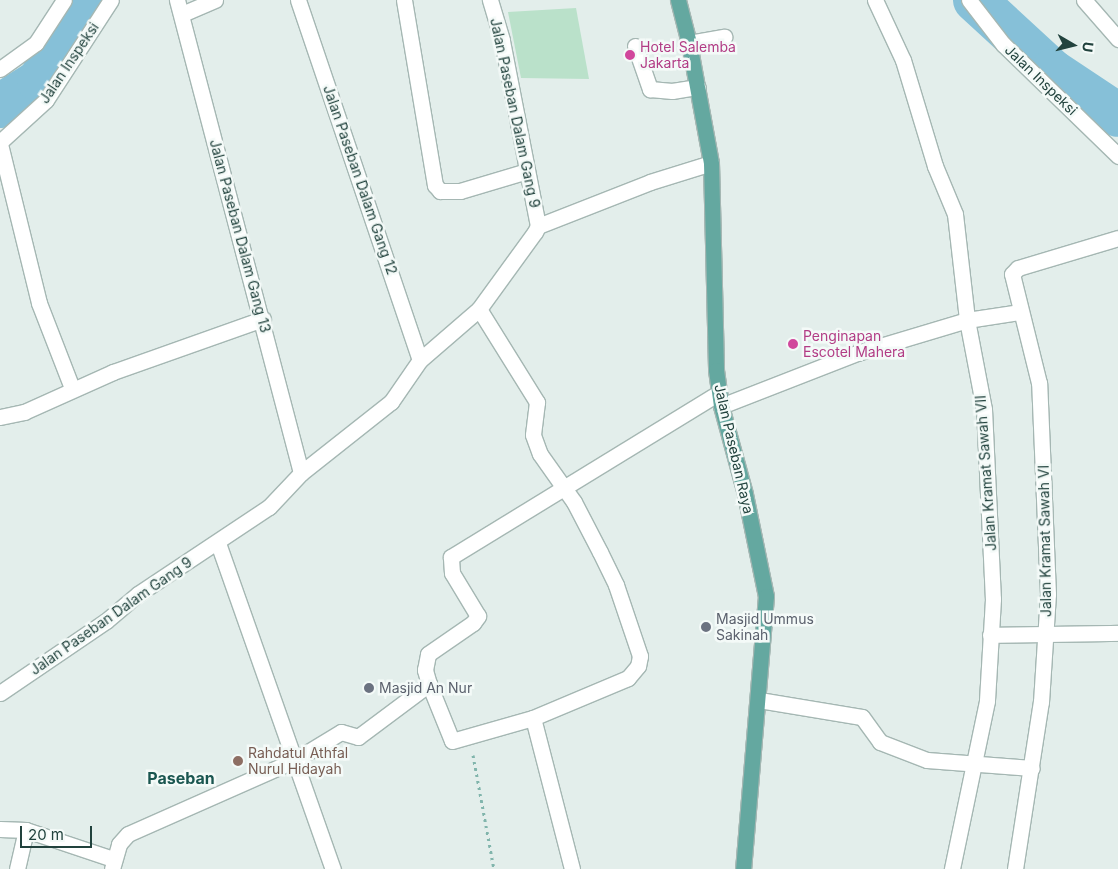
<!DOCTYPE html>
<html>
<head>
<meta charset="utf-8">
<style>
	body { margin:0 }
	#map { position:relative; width:1118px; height:869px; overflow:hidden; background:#e3eeeb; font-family:Inter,sans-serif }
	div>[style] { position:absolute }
	.green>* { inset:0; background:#bae1ca }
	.river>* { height:44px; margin:-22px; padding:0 22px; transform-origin:22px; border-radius:22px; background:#86c0d8 }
	.path>* { height:3px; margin-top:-1.5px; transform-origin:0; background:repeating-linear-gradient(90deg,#81b5ac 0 2.5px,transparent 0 6.5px) }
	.roads { filter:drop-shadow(1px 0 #a5b7b3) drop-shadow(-1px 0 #a5b7b3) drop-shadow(0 1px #a5b7b3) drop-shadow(0 -1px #a5b7b3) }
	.minor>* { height:15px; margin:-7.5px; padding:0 7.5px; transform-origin:7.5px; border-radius:7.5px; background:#fff }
	.major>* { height:15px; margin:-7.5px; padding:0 7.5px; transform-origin:7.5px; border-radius:7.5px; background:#64a8a0 }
	.dots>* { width:14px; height:14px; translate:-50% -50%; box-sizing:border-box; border:2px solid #f4faf8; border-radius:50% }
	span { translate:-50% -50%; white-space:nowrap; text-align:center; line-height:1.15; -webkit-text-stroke:5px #f4faf8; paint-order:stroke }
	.hotel-label { font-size:14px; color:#b23c85 }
	.left { translate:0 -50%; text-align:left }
	.street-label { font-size:14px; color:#21423d }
	.worship-label { font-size:14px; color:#5b616d }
	.education-label { font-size:14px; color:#785e54 }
	.quarter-label { font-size:16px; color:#1a5650; font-weight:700 }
	.north { position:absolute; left:1048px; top:20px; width:50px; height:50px; -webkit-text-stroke:4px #f4faf8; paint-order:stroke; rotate:98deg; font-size:14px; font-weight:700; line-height:20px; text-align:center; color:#21423d }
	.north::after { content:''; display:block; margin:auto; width:18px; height:22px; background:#21423d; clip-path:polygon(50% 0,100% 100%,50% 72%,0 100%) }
	.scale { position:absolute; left:20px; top:826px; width:72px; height:22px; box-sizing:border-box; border:2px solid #21423d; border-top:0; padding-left:6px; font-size:15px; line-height:18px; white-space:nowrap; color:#21423d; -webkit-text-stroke:4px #f4faf8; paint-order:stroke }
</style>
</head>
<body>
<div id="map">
	<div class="green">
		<div style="clip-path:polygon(576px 8px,589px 79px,521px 78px,508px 12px)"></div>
	</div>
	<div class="river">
		<div style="left:975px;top:0;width:105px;rotate:42.7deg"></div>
		<div style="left:1052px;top:71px;width:79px;rotate:33.7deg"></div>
		<div style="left:0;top:106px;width:46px;rotate:-32.7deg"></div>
		<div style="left:39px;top:81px;width:96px;rotate:-57.8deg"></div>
	</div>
	<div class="path">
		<div style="left:473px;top:755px;width:116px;rotate:79.6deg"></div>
	</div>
	<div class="roads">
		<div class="minor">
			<div style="left:177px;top:0;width:489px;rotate:75.3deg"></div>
			<div style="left:298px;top:0;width:380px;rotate:71.3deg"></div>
			<div style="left:404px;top:0;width:188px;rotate:80.5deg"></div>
			<div style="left:435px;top:185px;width:8px;rotate:50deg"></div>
			<div style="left:440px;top:191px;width:20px"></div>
			<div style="left:460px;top:191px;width:70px;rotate:-16.6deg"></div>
			<div style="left:875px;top:0;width:66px;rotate:65deg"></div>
			<div style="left:903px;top:60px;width:111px;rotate:73.2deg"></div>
			<div style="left:935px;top:166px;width:52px;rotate:67.4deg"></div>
			<div style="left:955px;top:214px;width:107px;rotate:83.5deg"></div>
			<div style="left:967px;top:320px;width:91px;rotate:79.2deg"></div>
			<div style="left:984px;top:409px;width:190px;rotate:87.3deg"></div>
			<div style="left:993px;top:599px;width:102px;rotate:93.4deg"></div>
			<div style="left:987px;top:701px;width:172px;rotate:101.8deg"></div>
			<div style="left:969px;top:0;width:56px;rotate:52.3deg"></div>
			<div style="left:1003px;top:44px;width:161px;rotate:44.2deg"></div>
			<div style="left:1084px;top:0;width:52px;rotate:48.9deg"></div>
			<div style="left:182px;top:14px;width:36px;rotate:-23deg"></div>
			<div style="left:689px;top:43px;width:36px;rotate:-10deg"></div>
			<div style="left:635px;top:46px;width:46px;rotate:70.8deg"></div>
			<div style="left:650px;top:89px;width:22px;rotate:5deg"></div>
			<div style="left:672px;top:91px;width:26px;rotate:-9deg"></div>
			<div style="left:0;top:69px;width:44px;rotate:-35.8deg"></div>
			<div style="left:36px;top:43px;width:51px;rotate:-56.9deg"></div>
			<div style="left:0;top:142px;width:62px;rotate:-42.4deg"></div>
			<div style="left:46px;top:100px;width:119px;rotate:-57deg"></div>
			<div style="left:0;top:144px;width:164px;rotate:76.2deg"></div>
			<div style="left:39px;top:303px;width:91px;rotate:68.8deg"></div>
			<div style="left:538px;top:226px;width:120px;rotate:-21.4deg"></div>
			<div style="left:650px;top:182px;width:64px;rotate:-17.3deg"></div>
			<div style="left:479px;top:309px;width:110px;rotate:58.1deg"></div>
			<div style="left:537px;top:402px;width:33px;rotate:97deg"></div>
			<div style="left:533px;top:435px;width:20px;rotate:70deg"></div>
			<div style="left:540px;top:454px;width:59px;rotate:54.7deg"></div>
			<div style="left:574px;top:502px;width:56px;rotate:62.5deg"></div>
			<div style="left:600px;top:552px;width:37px;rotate:64deg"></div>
			<div style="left:616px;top:585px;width:75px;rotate:71.3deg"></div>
			<div style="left:640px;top:656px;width:10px;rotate:101deg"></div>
			<div style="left:638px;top:666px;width:16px;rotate:130deg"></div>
			<div style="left:628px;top:678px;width:103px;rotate:157.2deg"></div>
			<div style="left:533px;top:718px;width:156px;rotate:75.5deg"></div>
			<div style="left:721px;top:406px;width:146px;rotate:-21.3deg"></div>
			<div style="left:857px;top:353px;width:115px;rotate:-16.7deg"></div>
			<div style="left:967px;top:320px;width:54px;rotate:-8.6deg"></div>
			<div style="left:0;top:417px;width:25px;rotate:-12deg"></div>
			<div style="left:24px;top:412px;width:98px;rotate:-24.2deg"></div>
			<div style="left:113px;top:372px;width:159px;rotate:-19.5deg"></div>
			<div style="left:218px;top:543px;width:346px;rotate:70.6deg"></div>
			<div style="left:990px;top:635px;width:128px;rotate:-0.9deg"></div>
			<div style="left:429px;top:684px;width:61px;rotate:68deg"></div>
			<div style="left:452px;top:741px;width:84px;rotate:-15.9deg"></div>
			<div style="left:0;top:693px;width:128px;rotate:-34.2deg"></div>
			<div style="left:106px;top:621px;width:42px;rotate:-40.2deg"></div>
			<div style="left:138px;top:594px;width:157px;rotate:-33.6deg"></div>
			<div style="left:269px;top:507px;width:47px;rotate:-46.7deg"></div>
			<div style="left:301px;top:473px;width:115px;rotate:-38.3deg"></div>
			<div style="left:391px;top:402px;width:51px;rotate:-55.4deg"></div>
			<div style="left:420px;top:360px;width:78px;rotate:-40.8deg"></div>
			<div style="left:479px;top:309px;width:95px;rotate:-54deg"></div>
			<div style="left:535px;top:232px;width:7px;rotate:-63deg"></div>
			<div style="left:538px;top:226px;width:189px;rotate:-101deg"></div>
			<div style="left:502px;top:40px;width:42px;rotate:-106.7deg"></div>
			<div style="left:759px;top:700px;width:104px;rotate:9.4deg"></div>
			<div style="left:862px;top:717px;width:31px;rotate:54deg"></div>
			<div style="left:880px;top:742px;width:50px;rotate:21deg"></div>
			<div style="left:927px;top:760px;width:105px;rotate:4.4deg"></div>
			<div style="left:0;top:829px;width:26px;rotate:2deg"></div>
			<div style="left:26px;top:830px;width:92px;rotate:18.4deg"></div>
			<div style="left:17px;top:869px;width:40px;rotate:-77deg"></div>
			<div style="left:112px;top:869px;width:26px;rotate:-74deg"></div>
			<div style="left:119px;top:844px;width:13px;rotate:-48deg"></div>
			<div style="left:128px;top:834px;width:183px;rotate:-23.9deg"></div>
			<div style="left:295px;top:760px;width:54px;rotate:-31.3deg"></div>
			<div style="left:341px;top:732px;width:18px;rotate:16deg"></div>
			<div style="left:358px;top:737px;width:89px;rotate:-36.7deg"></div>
			<div style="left:429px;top:684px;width:15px;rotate:-106deg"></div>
			<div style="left:425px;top:670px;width:16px;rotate:-79deg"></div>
			<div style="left:428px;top:654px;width:55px;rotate:-34.6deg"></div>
			<div style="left:473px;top:623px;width:9px;rotate:-54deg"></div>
			<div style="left:478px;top:616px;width:50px;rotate:-121.2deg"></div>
			<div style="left:452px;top:573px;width:16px;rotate:-94deg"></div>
			<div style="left:451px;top:557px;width:314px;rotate:-31.5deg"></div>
			<div style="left:1015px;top:869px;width:169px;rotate:-81.2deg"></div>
			<div style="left:1041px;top:702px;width:108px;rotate:-86.3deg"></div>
			<div style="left:1048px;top:594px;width:211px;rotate:-92.4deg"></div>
			<div style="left:1039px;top:383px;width:112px;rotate:-103.9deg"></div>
			<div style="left:1012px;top:274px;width:8px;rotate:-45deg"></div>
			<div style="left:1018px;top:268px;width:104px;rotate:-16.7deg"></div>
		</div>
		<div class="major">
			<div style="left:678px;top:0;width:44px;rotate:75.7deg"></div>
			<div style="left:689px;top:43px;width:122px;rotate:79.6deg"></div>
			<div style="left:711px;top:163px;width:207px;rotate:88.6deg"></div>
			<div style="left:716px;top:370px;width:36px;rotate:82deg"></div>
			<div style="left:721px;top:406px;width:91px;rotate:74.7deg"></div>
			<div style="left:745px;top:494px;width:104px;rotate:78.4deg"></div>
			<div style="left:766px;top:596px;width:274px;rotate:94.8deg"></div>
		</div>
	</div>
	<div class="dots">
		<div style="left:630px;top:55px;background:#d1479c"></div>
		<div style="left:793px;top:344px;background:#d1479c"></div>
		<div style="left:706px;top:627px;background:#6b7280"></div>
		<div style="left:369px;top:688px;background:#6b7280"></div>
		<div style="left:238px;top:761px;background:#8d6e63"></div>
	</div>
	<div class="hotel-label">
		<span class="left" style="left:640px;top:55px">Hotel Salemba<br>Jakarta</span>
		<span class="left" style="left:803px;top:344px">Penginapan<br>Escotel Mahera</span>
	</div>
	<div class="street-label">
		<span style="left:69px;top:63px;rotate:-56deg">Jalan Inspeksi</span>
		<span style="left:1041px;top:80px;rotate:44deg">Jalan Inspeksi</span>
		<span style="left:515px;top:113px;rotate:78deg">Jalan Paseban Dalam Gang 9</span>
		<span style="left:360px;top:180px;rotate:71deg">Jalan Paseban Dalam Gang 12</span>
		<span style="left:240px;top:236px;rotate:75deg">Jalan Paseban Dalam Gang 13</span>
		<span style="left:734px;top:449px;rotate:77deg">Jalan Paseban Raya</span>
		<span style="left:986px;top:473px;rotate:-94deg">Jalan Kramat Sawah VII</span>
		<span style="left:1045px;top:541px;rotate:-91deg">Jalan Kramat Sawah VI</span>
		<span style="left:111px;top:616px;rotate:-35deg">Jalan Paseban Dalam Gang 9</span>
	</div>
	<div class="worship-label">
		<span class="left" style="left:716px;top:627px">Masjid Ummus<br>Sakinah</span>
		<span class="left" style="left:379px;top:688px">Masjid An Nur</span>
	</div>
	<div class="education-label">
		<span class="left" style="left:248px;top:761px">Rahdatul Athfal<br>Nurul Hidayah</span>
	</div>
	<div class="quarter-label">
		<span style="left:181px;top:778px">Paseban</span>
	</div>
	<div class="north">U</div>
	<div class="scale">20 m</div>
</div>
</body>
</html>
